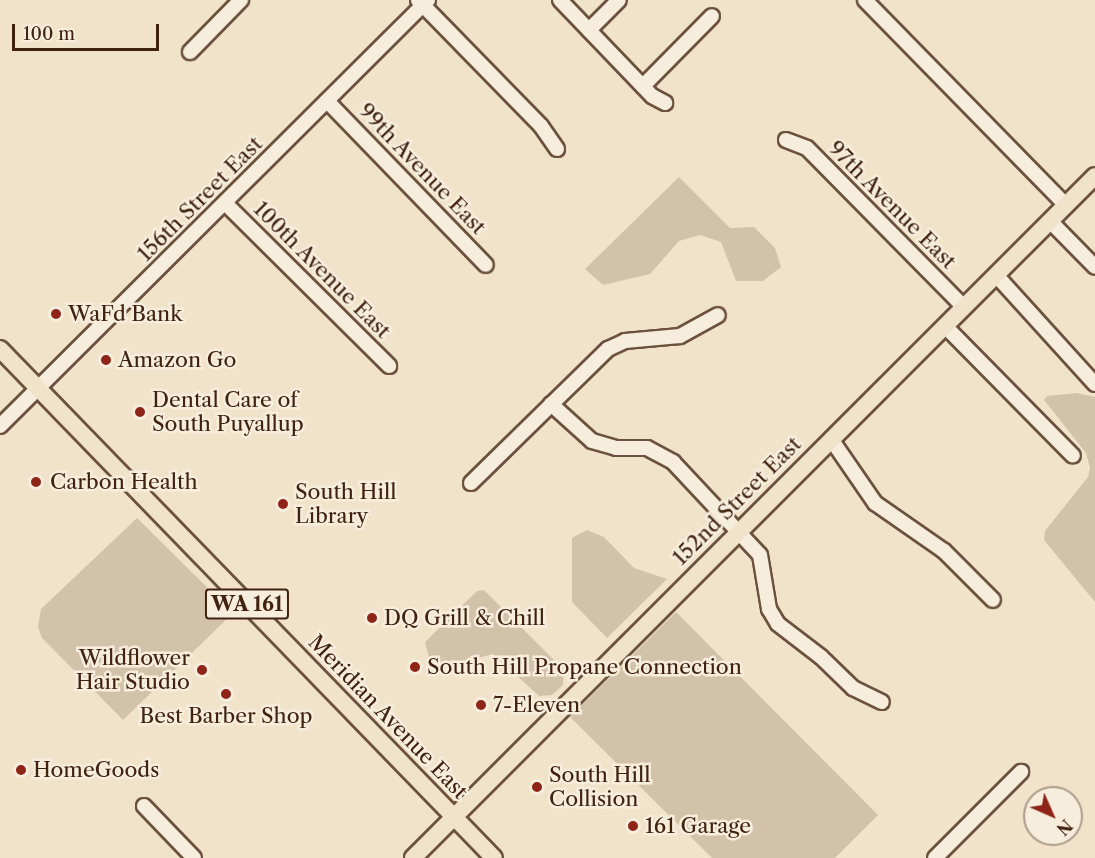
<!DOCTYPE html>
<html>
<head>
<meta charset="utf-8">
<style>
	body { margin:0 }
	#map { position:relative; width:1095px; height:858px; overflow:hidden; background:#f1e3ca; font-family:"Libre Caslon Text",serif }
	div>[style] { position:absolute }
	.green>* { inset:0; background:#d3c2aa }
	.roads { filter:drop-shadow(2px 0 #6c523e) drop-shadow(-2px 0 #6c523e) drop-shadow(0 2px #6c523e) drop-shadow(0 -2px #6c523e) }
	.minor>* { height:14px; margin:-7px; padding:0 7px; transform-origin:7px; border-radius:7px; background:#f6eddd }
	.major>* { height:16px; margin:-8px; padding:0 8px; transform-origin:8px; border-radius:8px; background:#f1e3ca }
	.dots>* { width:16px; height:16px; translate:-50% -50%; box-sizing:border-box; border:3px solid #f6eddd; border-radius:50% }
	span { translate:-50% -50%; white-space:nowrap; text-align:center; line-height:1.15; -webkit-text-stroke:5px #f6eddd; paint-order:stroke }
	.shield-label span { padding:2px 4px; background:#f6eddd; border:2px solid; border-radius:4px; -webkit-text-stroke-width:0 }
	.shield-label { font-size:20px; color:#40220f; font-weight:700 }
	.street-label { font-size:21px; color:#40220f }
	.poi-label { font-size:21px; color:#40220f }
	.left { translate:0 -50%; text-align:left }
	.right { translate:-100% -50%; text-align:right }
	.north { position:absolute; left:1023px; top:786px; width:60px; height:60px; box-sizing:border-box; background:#f6eddd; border:2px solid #ad9c8b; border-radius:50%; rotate:135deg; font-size:16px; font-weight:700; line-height:24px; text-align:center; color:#40220f }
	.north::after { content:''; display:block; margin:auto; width:21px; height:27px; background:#8f2418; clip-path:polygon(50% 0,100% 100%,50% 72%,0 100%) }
	.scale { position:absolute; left:12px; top:24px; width:147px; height:27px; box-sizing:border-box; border:3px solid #40220f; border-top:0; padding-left:8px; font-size:18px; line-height:21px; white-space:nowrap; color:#40220f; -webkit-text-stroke:4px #f6eddd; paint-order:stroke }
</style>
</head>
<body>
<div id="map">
	<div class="green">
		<div style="clip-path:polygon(679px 177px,730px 228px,754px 227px,775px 248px,781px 267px,763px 281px,736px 281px,721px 242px,700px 235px,679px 241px,650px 274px,603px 285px,585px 269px)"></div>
		<div style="clip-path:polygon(1077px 393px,1095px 397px,1095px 602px,1044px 540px,1045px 531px,1088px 477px,1090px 468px,1086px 453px,1044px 400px,1047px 396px)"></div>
		<div style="clip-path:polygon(137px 518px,233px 613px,123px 720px,42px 638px,38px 627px,41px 609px)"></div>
		<div style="clip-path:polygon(587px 530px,604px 537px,634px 568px,667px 579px,607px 638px,572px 602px,572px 538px)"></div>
		<div style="clip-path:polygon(484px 590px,564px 670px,563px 685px,552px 695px,539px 696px,493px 654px,447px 666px,429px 658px,425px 642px,477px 591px)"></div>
		<div style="clip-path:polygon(676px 612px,878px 815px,835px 858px,712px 858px,570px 717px)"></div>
	</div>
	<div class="roads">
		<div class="minor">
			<div style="left:418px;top:0;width:176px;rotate:45.7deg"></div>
			<div style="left:541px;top:126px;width:28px;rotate:55deg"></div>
			<div style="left:560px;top:0;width:133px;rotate:46.2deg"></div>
			<div style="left:652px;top:96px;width:15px;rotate:28deg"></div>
			<div style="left:865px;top:0;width:287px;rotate:45.6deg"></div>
			<div style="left:589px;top:30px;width:42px;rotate:-45deg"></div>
			<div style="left:190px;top:52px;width:73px;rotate:-45.6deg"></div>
			<div style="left:643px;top:86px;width:98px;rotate:-45.4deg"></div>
			<div style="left:327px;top:101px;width:228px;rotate:45.9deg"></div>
			<div style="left:786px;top:140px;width:22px;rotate:21deg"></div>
			<div style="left:807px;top:148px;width:223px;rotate:45.4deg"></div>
			<div style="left:226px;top:204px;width:230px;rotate:44.8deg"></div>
			<div style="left:1050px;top:221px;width:64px;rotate:45.6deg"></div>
			<div style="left:996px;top:275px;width:147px;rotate:47.8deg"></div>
			<div style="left:945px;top:326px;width:182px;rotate:45.4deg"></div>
			<div style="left:551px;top:404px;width:55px;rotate:42.1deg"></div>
			<div style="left:592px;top:441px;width:25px;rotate:16deg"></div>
			<div style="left:616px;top:448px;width:31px"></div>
			<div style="left:647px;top:448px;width:30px;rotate:28deg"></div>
			<div style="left:673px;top:462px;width:127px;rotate:46.9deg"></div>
			<div style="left:760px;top:555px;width:55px;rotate:80.5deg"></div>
			<div style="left:769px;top:609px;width:17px;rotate:59deg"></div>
			<div style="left:778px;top:624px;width:54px;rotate:37.5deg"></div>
			<div style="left:821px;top:657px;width:45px;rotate:44.1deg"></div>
			<div style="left:853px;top:688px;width:32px;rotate:26deg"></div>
			<div style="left:0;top:426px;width:604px;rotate:-44.87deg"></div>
			<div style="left:831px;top:439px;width:78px;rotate:55.5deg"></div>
			<div style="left:875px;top:503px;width:84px;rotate:34.8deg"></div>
			<div style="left:944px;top:551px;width:69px;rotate:45deg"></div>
			<div style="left:471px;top:483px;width:192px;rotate:-44.4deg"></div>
			<div style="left:608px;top:349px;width:19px;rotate:-25deg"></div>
			<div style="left:625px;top:341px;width:55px;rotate:-5.2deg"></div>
			<div style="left:680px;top:336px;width:43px;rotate:-28.9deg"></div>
			<div style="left:144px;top:806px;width:72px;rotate:46.1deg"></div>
			<div style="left:935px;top:858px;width:122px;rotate:-45deg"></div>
		</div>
		<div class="major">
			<div style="left:0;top:349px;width:709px;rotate:45.86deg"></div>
			<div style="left:413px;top:858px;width:964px;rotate:-45deg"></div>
		</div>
	</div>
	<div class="dots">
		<div style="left:56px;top:314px;background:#8f2418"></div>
		<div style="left:106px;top:360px;background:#8f2418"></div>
		<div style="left:140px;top:412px;background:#8f2418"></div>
		<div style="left:36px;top:482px;background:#8f2418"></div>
		<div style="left:283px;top:504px;background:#8f2418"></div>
		<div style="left:372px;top:618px;background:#8f2418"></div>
		<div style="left:415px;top:667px;background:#8f2418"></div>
		<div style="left:202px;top:670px;background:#8f2418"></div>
		<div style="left:226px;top:694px;background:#8f2418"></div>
		<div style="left:481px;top:705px;background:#8f2418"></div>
		<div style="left:21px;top:770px;background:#8f2418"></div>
		<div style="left:537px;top:787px;background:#8f2418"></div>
		<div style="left:633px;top:826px;background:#8f2418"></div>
	</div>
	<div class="shield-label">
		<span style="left:247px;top:604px">WA 161</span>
	</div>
	<div class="street-label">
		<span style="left:422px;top:169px;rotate:46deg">99th Avenue East</span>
		<span style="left:200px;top:199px;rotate:-45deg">156th Street East</span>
		<span style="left:892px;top:205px;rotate:45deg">97th Avenue East</span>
		<span style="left:322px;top:270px;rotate:45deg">100th Avenue East</span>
		<span style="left:737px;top:501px;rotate:-45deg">152nd Street East</span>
		<span style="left:388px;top:717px;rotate:46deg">Meridian Avenue East</span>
	</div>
	<div class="poi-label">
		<span class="left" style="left:68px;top:314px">WaFd Bank</span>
		<span class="left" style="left:118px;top:360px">Amazon Go</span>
		<span class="left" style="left:152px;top:412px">Dental Care of<br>South Puyallup</span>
		<span class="left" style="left:50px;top:482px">Carbon Health</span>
		<span class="left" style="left:295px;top:504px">South Hill<br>Library</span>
		<span class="left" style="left:384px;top:618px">DQ Grill &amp; Chill</span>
		<span class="right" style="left:190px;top:670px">Wildflower<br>Hair Studio</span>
		<span class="left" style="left:427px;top:667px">South Hill Propane Connection</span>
		<span class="left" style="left:493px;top:705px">7-Eleven</span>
		<span style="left:226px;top:716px">Best Barber Shop</span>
		<span class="left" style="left:33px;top:770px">HomeGoods</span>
		<span class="left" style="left:549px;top:787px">South Hill<br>Collision</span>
		<span class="left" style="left:645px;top:826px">161 Garage</span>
	</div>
	<div class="north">N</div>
	<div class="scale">100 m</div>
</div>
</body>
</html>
